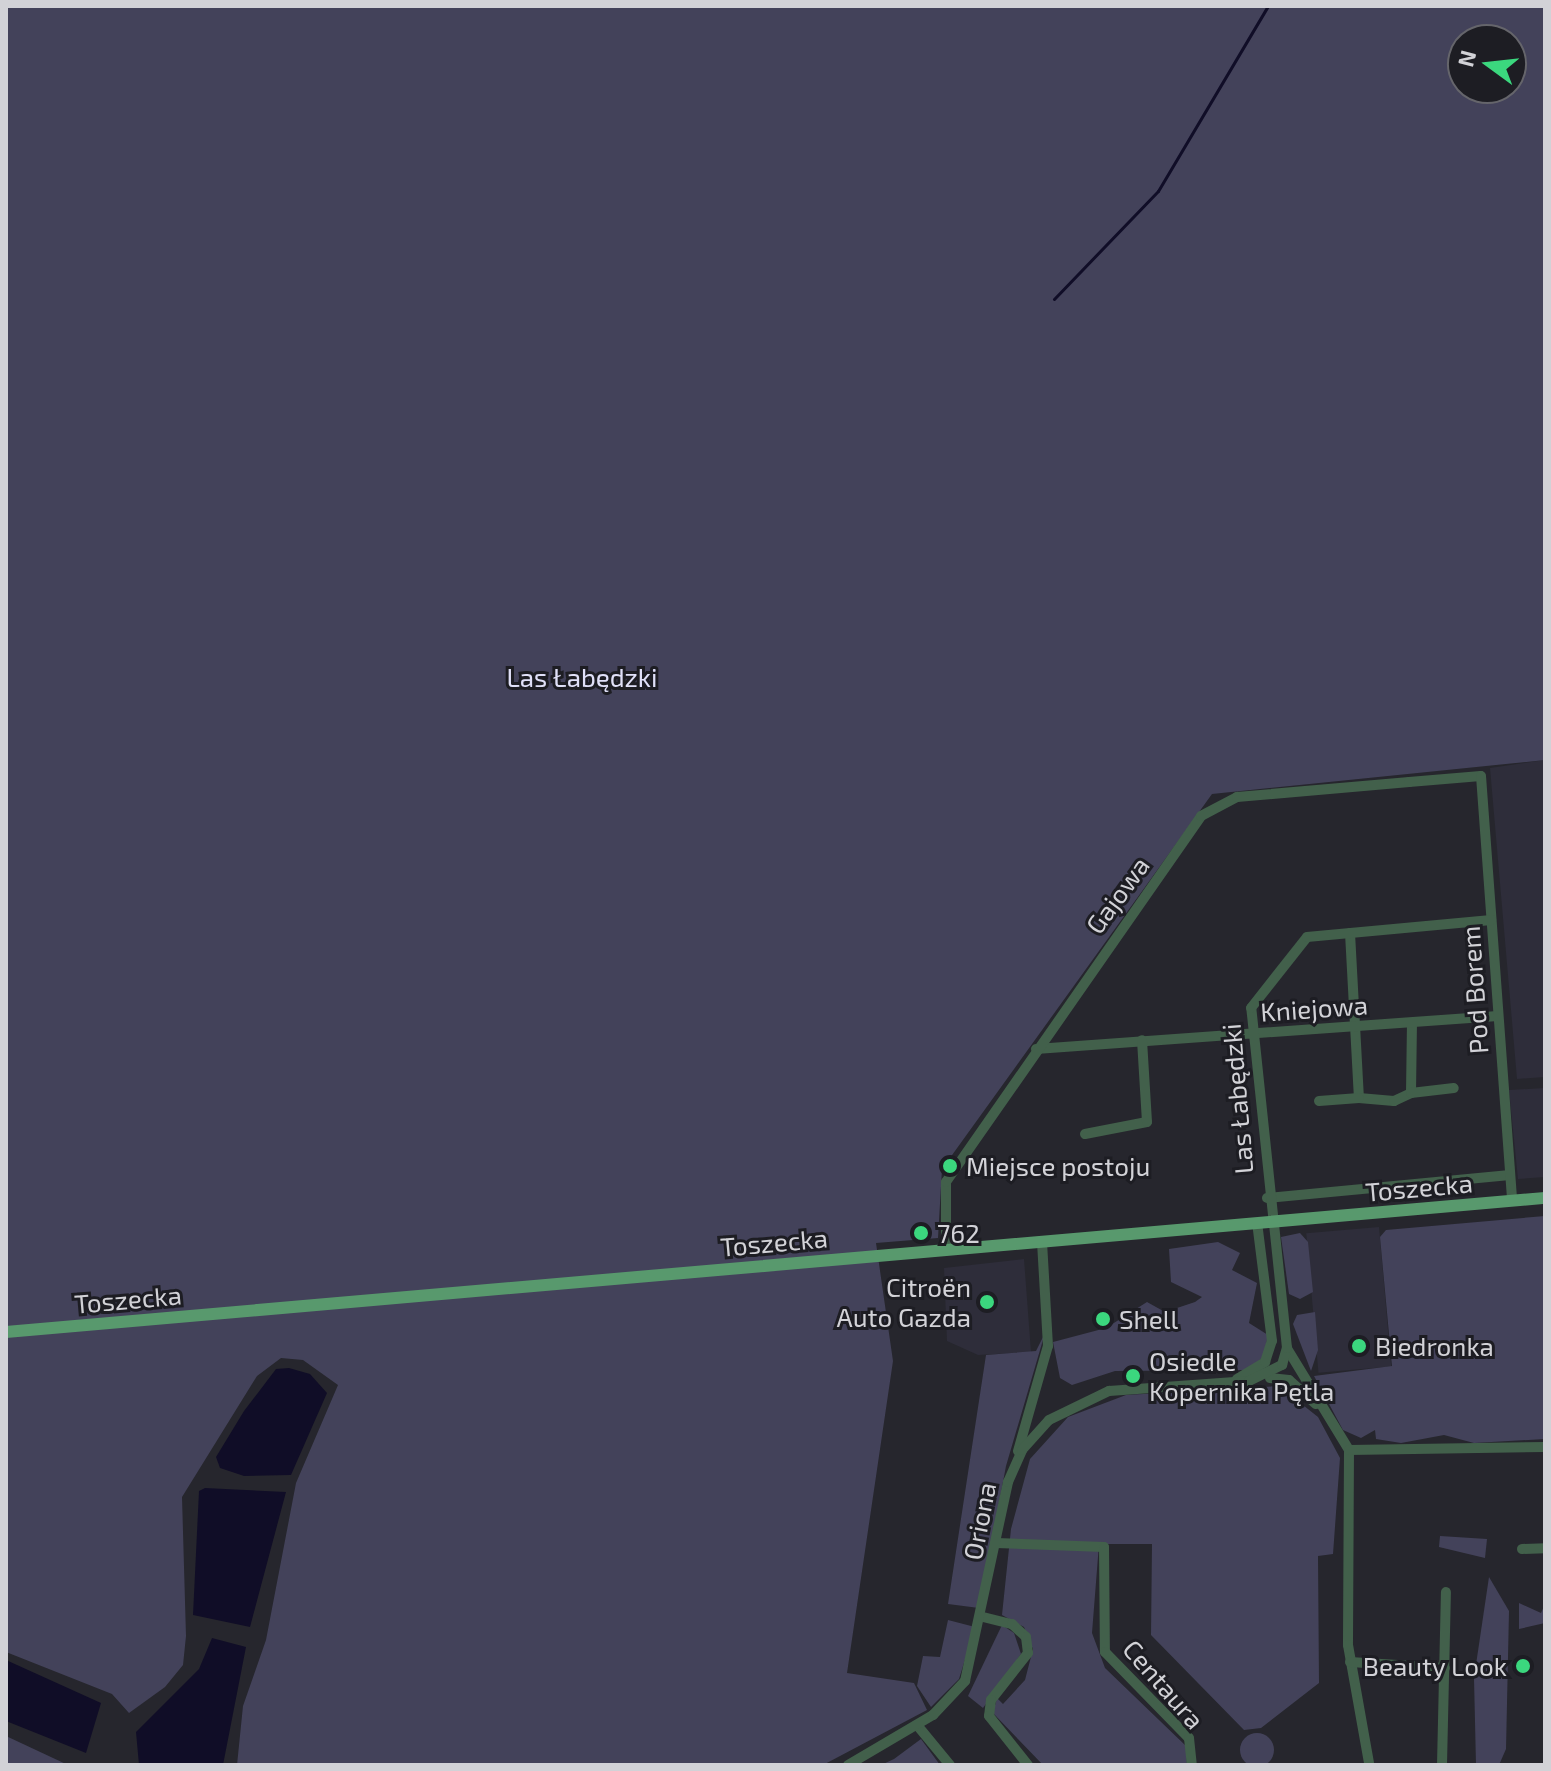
<!DOCTYPE html>
<html>
<head>
<meta charset="utf-8">
<style>
	body { margin:0 }
	#map { position:relative; width:1551px; height:1771px; overflow:hidden; background:#26262d; font-family:"Exo 2",sans-serif }
	div>[style] { position:absolute }
	.built>* { inset:0; background:#2e2d3a; transform-origin:0 0 }
	.green>* { inset:0; background:#43425a }
	.round { border-radius:50% }
	.water>* { inset:0; background:#100d27 }
	.stream>* { height:3px; margin:-1.5px; padding:0 1.5px; transform-origin:1.5px; border-radius:1.5px; background:#100d27 }
	.minor>* { height:10px; margin:-5px; padding:0 5px; transform-origin:5px; border-radius:5px; background:#42604b }
	.major>* { height:12px; margin:-6px; padding:0 6px; transform-origin:6px; border-radius:6px; background:#58996d }
	.dots>* { width:22px; height:22px; translate:-50% -50%; box-sizing:border-box; border:4px solid #1d1d23; border-radius:50% }
	span { translate:-50% -50%; white-space:nowrap; text-align:center; line-height:1.15; -webkit-text-stroke:6px #1d1d23; paint-order:stroke }
	.park-label { font-size:26px; color:#e0e0f8 }
	.street-label { font-size:26px; color:#d2d2d7 }
	.poi-label { font-size:26px; color:#d2d2d7 }
	.left { translate:0 -50%; text-align:left }
	.right { translate:-100% -50%; text-align:right }
	.frame { position:absolute; inset:0; border:8px solid #d2d2d7; pointer-events:none }
	.north { position:absolute; left:1447px; top:24px; width:80px; height:80px; box-sizing:border-box; background:#1d1d23; border:2px solid #65656b; border-radius:50%; rotate:285deg; font-size:22px; font-weight:700; line-height:32px; text-align:center; color:#d2d2d7 }
	.north::after { content:''; display:block; margin:auto; width:28px; height:36px; background:#3bd77e; clip-path:polygon(50% 0,100% 100%,50% 72%,0 100%) }
</style>
</head>
<body>
<div id="map">
	<div class="built">
		<div style="clip-path:polygon(1545px 760px,1545px 1077px,1517px 1079px,1490px 768px)"></div>
		<div style="clip-path:polygon(1545px 1088px,1545px 1177px,1518px 1179px,1509px 1090px)"></div>
		<div style="left:1379px;top:1227px;width:140px;height:73px;rotate:85deg"></div>
		<div style="clip-path:polygon(1024px 1259px,1031px 1352px,978px 1355px,947px 1341px,944px 1268px)"></div>
	</div>
	<div class="green">
		<div style="clip-path:polygon(evenodd,6px 6px,1545px 6px,1545px 760px,1212px 794px,942px 1169px,938px 1238px,876px 1243px,893px 1361px,847px 1673px,914px 1683px,927px 1710px,823px 1765px,237px 1765px,243px 1706px,266px 1640px,296px 1483px,338px 1385px,303px 1360px,281px 1358px,257px 1376px,182px 1497px,186px 1636px,183px 1665px,165px 1687px,129px 1713px,112px 1694px,6px 1652px,6px 6px,1463px 40px,1511px 40px,1511px 88px,1463px 88px,1463px 40px)"></div>
		<div style="clip-path:polygon(1545px 1216px,1545px 1439px,1474px 1443px,1444px 1435px,1401px 1443px,1376px 1439px,1375px 1430px,1361px 1438px,1343px 1430px,1314px 1376px,1392px 1366px,1380px 1237px,1386px 1230px)"></div>
		<div style="clip-path:polygon(1300px 1233px,1308px 1242px,1313px 1292px,1300px 1299px,1289px 1294px,1281px 1237px)"></div>
		<div style="clip-path:polygon(1218px 1242px,1240px 1253px,1232px 1270px,1257px 1283px,1249px 1323px,1268px 1335px,1264px 1356px,1249px 1370px,1115px 1371px,1072px 1385px,1060px 1378px,1053px 1342px,1106px 1328px,1147px 1302px,1165px 1312px,1195px 1302px,1202px 1297px,1171px 1282px,1169px 1249px)"></div>
		<div style="clip-path:polygon(1315px 1312px,1318px 1350px,1311px 1371px,1293px 1324px,1297px 1315px)"></div>
		<div style="clip-path:polygon(1045px 1333px,1006px 1466px,979px 1608px,948px 1604px,986px 1355px,1036px 1351px)"></div>
		<div style="clip-path:polygon(1279px 1386px,1318px 1417px,1340px 1458px,1333px 1554px,1318px 1556px,1319px 1683px,1261px 1728px,1244px 1730px,1151px 1635px,1152px 1544px,1099px 1544px,1092px 1633px,1105px 1668px,1186px 1746px,1187px 1765px,1043px 1765px,993px 1713px,997px 1698px,1003px 1704px,1025px 1680px,1033px 1649px,1024px 1627px,1002px 1615px,1011px 1529px,1030px 1459px,1068px 1417px,1126px 1395px)"></div>
		<div style="clip-path:polygon(1440px 1536px,1487px 1539px,1485px 1558px,1439px 1547px)"></div>
		<div style="clip-path:polygon(1489px 1577px,1509px 1611px,1506px 1749px,1499px 1765px,1476px 1765px,1474px 1678px)"></div>
		<div style="clip-path:polygon(1519px 1603px,1541px 1613px,1545px 1604px,1545px 1623px,1519px 1629px)"></div>
		<div style="clip-path:polygon(948px 1620px,975px 1627px,959px 1679px,931px 1707px,917px 1686px,923px 1656px,940px 1657px)"></div>
		<div style="clip-path:polygon(1002px 1625px,1014px 1633px,1021px 1654px,983px 1708px,968px 1696px)"></div>
		<div class="round" style="left:1240px;top:1733px;width:34px;height:34px"></div>
		<div style="clip-path:polygon(6px 1736px,68px 1765px,6px 1765px)"></div>
		<div style="clip-path:polygon(921px 1739px,940px 1765px,881px 1765px,894px 1759px)"></div>
	</div>
	<div class="water">
		<div style="clip-path:polygon(289px 1368px,310px 1374px,327px 1393px,291px 1475px,244px 1476px,220px 1468px,216px 1457px,244px 1411px,276px 1369px)"></div>
		<div style="clip-path:polygon(205px 1488px,286px 1492px,250px 1627px,193px 1615px,199px 1491px)"></div>
		<div style="clip-path:polygon(212px 1638px,246px 1647px,223px 1765px,139px 1765px,136px 1732px,199px 1669px)"></div>
		<div style="clip-path:polygon(6px 1660px,101px 1703px,86px 1753px,6px 1721px)"></div>
	</div>
	<div class="stream">
		<div style="left:1054px;top:299px;width:150px;rotate:-46.1deg"></div>
		<div style="left:1158px;top:191px;width:215px;rotate:-59.3deg"></div>
	</div>
	<div class="minor">
		<div style="left:1350px;top:933px;width:165px;rotate:86.9deg"></div>
		<div style="left:1359px;top:1098px;width:35px;rotate:5deg"></div>
		<div style="left:1394px;top:1101px;width:19px;rotate:-25deg"></div>
		<div style="left:1411px;top:1093px;width:69px;rotate:-89.2deg"></div>
		<div style="left:1036px;top:1049px;width:463px;rotate:-4.1deg"></div>
		<div style="left:1411px;top:1093px;width:43px;rotate:-6.6deg"></div>
		<div style="left:1319px;top:1101px;width:40px;rotate:-4.3deg"></div>
		<div style="left:1085px;top:1134px;width:63px;rotate:-11deg"></div>
		<div style="left:1147px;top:1122px;width:82px;rotate:-93.5deg"></div>
		<div style="left:1267px;top:1198px;width:244px;rotate:-5.4deg"></div>
		<div style="left:946px;top:1250px;width:68px;rotate:-90deg"></div>
		<div style="left:946px;top:1182px;width:446px;rotate:-55.1deg"></div>
		<div style="left:1201px;top:816px;width:41px;rotate:-27.8deg"></div>
		<div style="left:1237px;top:797px;width:173px;rotate:-5deg"></div>
		<div style="left:1409px;top:782px;width:72px;rotate:-4.8deg"></div>
		<div style="left:1481px;top:776px;width:426px;rotate:85.8deg"></div>
		<div style="left:1288px;top:1350px;width:117px;rotate:58.6deg"></div>
		<div style="left:1349px;top:1450px;width:195px;rotate:90.3deg"></div>
		<div style="left:1348px;top:1645px;width:120px;rotate:79.9deg"></div>
		<div style="left:1270px;top:1378px;width:19px;rotate:6deg"></div>
		<div style="left:1289px;top:1380px;width:36px;rotate:42deg"></div>
		<div style="left:1237px;top:1379px;width:33px;rotate:-31deg"></div>
		<div style="left:1265px;top:1362px;width:22px;rotate:-72deg"></div>
		<div style="left:1272px;top:1341px;width:119px;rotate:-97.2deg"></div>
		<div style="left:1349px;top:1450px;width:196px;rotate:-0.9deg"></div>
		<div style="left:1018px;top:1451px;width:109px;rotate:-74.1deg"></div>
		<div style="left:1048px;top:1346px;width:104px;rotate:-93.3deg"></div>
		<div style="left:996px;top:1543px;width:108px;rotate:2.1deg"></div>
		<div style="left:1104px;top:1547px;width:105px;rotate:89.5deg"></div>
		<div style="left:1105px;top:1652px;width:120px;rotate:45.7deg"></div>
		<div style="left:1189px;top:1738px;width:27px;rotate:84deg"></div>
		<div style="left:1522px;top:1549px;width:23px;rotate:-2deg"></div>
		<div style="left:983px;top:1617px;width:30px;rotate:14deg"></div>
		<div style="left:1012px;top:1624px;width:19px;rotate:43deg"></div>
		<div style="left:1026px;top:1637px;width:16px;rotate:83deg"></div>
		<div style="left:1028px;top:1653px;width:60px;rotate:128.2deg"></div>
		<div style="left:991px;top:1700px;width:16px;rotate:97deg"></div>
		<div style="left:989px;top:1716px;width:63px;rotate:51.5deg"></div>
		<div style="left:1350px;top:1662px;width:95px;rotate:3.6deg"></div>
		<div style="left:917px;top:1725px;width:52px;rotate:50.5deg"></div>
		<div style="left:848px;top:1765px;width:99px;rotate:-30.5deg"></div>
		<div style="left:933px;top:1715px;width:47px;rotate:-46.7deg"></div>
		<div style="left:965px;top:1681px;width:204px;rotate:-77.8deg"></div>
		<div style="left:1008px;top:1482px;width:35px;rotate:-66deg"></div>
		<div style="left:1022px;top:1450px;width:40px;rotate:-48deg"></div>
		<div style="left:1049px;top:1420px;width:67px;rotate:-25.8deg"></div>
		<div style="left:1109px;top:1391px;width:140px;rotate:-4.1deg"></div>
		<div style="left:1249px;top:1381px;width:37px;rotate:-26deg"></div>
		<div style="left:1282px;top:1365px;width:18px;rotate:-74deg"></div>
		<div style="left:1287px;top:1348px;width:342px;rotate:-96deg"></div>
		<div style="left:1251px;top:1008px;width:90px;rotate:-51.7deg"></div>
		<div style="left:1307px;top:937px;width:185px;rotate:-5.3deg"></div>
		<div style="left:1442px;top:1765px;width:173px;rotate:-88.7deg"></div>
	</div>
	<div class="major">
		<div style="left:6px;top:1332px;width:1545px;rotate:-4.98deg"></div>
	</div>
	<div class="dots">
		<div style="left:950px;top:1166px;background:#3bd77e"></div>
		<div style="left:921px;top:1233px;background:#3bd77e"></div>
		<div style="left:987px;top:1302px;background:#3bd77e"></div>
		<div style="left:1103px;top:1319px;background:#3bd77e"></div>
		<div style="left:1359px;top:1346px;background:#3bd77e"></div>
		<div style="left:1133px;top:1376px;background:#3bd77e"></div>
		<div style="left:1523px;top:1666px;background:#3bd77e"></div>
	</div>
	<div class="park-label">
		<span style="left:582px;top:677px">Las Łabędzki</span>
	</div>
	<div class="street-label">
		<span style="left:1117px;top:895px;rotate:-54deg">Gajowa</span>
		<span style="left:1474px;top:990px;rotate:-94deg">Pod Borem</span>
		<span style="left:1314px;top:1008px;rotate:-4deg">Kniejowa</span>
		<span style="left:1237px;top:1099px;rotate:-95deg">Las Łabędzki</span>
		<span style="left:1419px;top:1187px;rotate:-5deg">Toszecka</span>
		<span style="left:774px;top:1242px;rotate:-5deg">Toszecka</span>
		<span style="left:128px;top:1299px;rotate:-5deg">Toszecka</span>
		<span style="left:979px;top:1521px;rotate:-79deg">Oriona</span>
		<span style="left:1164px;top:1684px;rotate:49deg">Centaura</span>
	</div>
	<div class="poi-label">
		<span class="left" style="left:966px;top:1166px">Miejsce postoju</span>
		<span class="left" style="left:937px;top:1233px">762</span>
		<span class="right" style="left:971px;top:1302px">Citroën<br>Auto Gazda</span>
		<span class="left" style="left:1119px;top:1319px">Shell</span>
		<span class="left" style="left:1375px;top:1346px">Biedronka</span>
		<span class="left" style="left:1149px;top:1376px">Osiedle<br>Kopernika Pętla</span>
		<span class="right" style="left:1507px;top:1666px">Beauty Look</span>
	</div>
	<div class="frame"></div>
	<div class="north">N</div>
</div>
</body>
</html>
